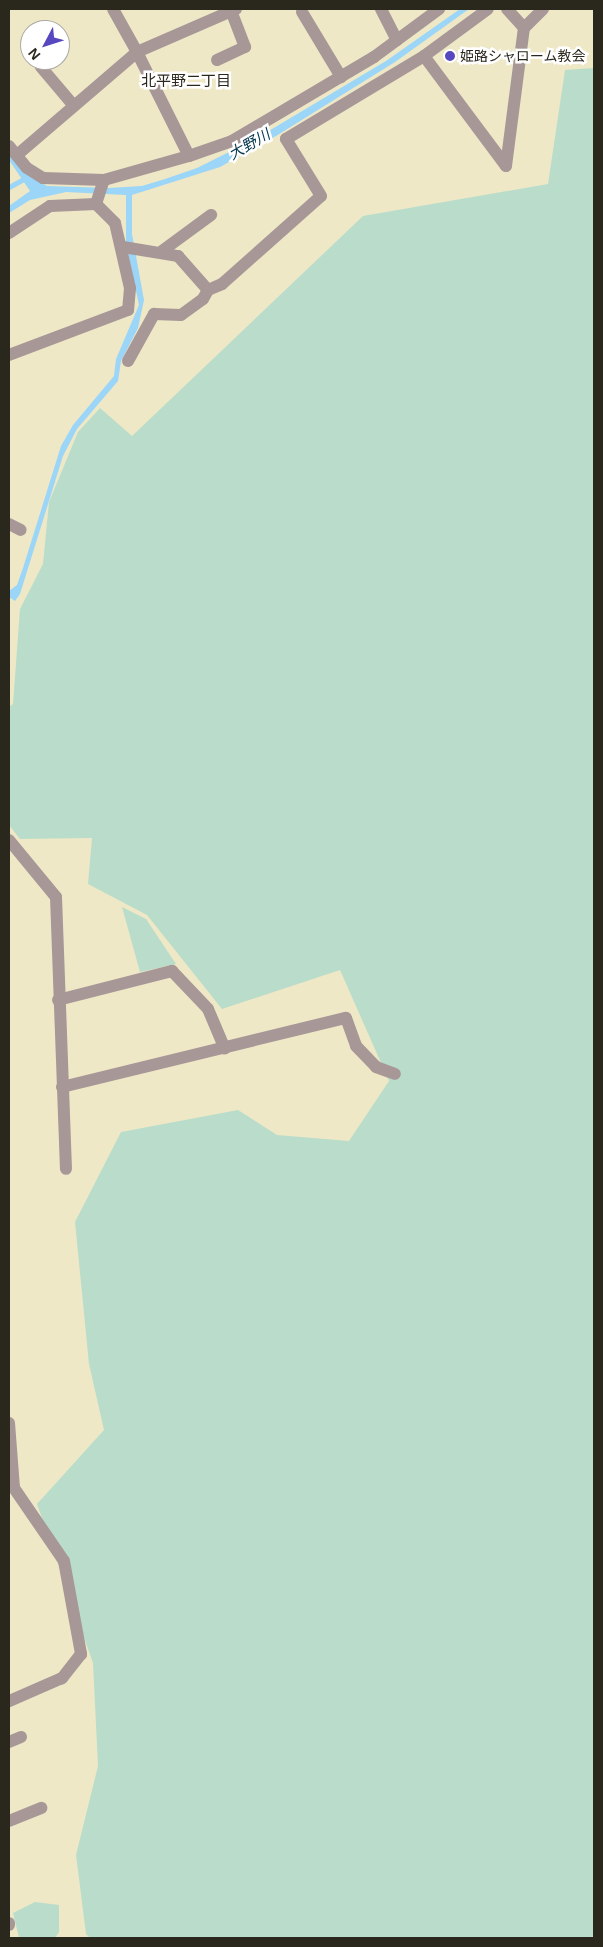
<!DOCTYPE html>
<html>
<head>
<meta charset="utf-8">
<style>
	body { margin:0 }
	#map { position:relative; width:603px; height:1947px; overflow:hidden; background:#eee8c7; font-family:Arial,"Noto Sans JP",sans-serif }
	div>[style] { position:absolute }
	.green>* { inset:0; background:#b9ddca }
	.water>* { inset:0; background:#9bd5f7 }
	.stream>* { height:5px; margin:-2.5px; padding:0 2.5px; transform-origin:2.5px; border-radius:2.5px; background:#9bd5f7 }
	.minor>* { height:12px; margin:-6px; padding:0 6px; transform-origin:6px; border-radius:6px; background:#a89797 }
	.dots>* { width:14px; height:14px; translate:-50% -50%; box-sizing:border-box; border:2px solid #fff; border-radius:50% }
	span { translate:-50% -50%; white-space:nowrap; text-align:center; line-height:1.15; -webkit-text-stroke:5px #fff; paint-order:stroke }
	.poi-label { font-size:14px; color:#2a281c }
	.left { translate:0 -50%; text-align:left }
	.neighbourhood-label { font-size:15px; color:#2a281c }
	.water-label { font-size:15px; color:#04374e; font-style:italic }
	.frame { position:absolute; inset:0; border:10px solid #2a281c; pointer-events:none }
	.north { position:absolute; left:20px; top:20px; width:50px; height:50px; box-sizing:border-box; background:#fff; border:1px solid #aaa9a4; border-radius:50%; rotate:230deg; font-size:14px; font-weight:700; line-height:20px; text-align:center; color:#2a281c }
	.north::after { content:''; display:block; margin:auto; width:18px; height:22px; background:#5848c0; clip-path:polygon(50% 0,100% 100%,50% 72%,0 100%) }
</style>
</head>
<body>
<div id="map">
	<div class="green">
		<div style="clip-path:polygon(594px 68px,594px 1938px,90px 1938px,86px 1934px,76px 1855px,98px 1766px,93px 1663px,37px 1504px,104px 1430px,89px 1364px,75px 1222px,121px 1132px,238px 1110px,277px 1135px,349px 1141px,389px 1081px,340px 970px,222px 1009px,147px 915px,88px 884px,92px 838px,20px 839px,9px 825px,9px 707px,13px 704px,20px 609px,43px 564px,49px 502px,78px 432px,100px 408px,132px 436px,363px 216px,548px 184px,565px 70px)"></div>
		<div style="clip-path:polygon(122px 907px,146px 919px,176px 964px,140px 972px)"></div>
		<div style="clip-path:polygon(35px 1902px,59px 1905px,59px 1932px,55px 1938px,19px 1938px,13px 1913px)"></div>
	</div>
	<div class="water">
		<div style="clip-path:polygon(460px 9px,469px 9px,395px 62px,276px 136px,220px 167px,132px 195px,132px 234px,144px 300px,138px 328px,121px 361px,118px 381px,77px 429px,63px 456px,20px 594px,15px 601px,9px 597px,9px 591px,17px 585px,23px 568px,61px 446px,73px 425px,114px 376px,116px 359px,139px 305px,126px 244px,126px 195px,66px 192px,30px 200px,9px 213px,9px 206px,30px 191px,9px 160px,9px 151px,23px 171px,47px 186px,109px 188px,142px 186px,165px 179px,197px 168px,257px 138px,386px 61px)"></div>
	</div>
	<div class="stream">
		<div style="left:9px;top:187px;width:21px;rotate:-29deg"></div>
	</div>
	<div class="minor">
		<div style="left:381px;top:9px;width:35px;rotate:63deg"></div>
		<div style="left:507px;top:9px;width:25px;rotate:48deg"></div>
		<div style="left:302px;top:12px;width:76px;rotate:59deg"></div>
		<div style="left:424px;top:56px;width:137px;rotate:53.3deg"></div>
		<div style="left:506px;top:166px;width:139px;rotate:-82.6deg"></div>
		<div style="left:524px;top:28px;width:27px;rotate:-45deg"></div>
		<div style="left:217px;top:60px;width:31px;rotate:-25deg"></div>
		<div style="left:245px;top:47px;width:39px;rotate:-111deg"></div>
		<div style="left:41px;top:67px;width:51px;rotate:49.8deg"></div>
		<div style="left:9px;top:146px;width:28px;rotate:51deg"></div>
		<div style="left:27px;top:168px;width:19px;rotate:32deg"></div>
		<div style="left:43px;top:178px;width:61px;rotate:1.9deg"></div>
		<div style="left:104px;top:180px;width:88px;rotate:-15.8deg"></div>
		<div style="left:189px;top:156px;width:46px;rotate:-19.2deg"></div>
		<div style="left:232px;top:141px;width:165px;rotate:-30.6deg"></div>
		<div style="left:374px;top:57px;width:81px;rotate:-36.4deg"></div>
		<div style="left:17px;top:155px;width:158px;rotate:-40.6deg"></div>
		<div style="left:137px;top:52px;width:49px;rotate:-119.2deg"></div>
		<div style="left:189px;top:156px;width:116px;rotate:-116.6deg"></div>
		<div style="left:137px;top:52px;width:108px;rotate:-23.5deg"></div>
		<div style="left:96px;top:204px;width:25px;rotate:-72deg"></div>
		<div style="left:9px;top:233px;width:49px;rotate:-33.4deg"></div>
		<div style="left:50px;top:206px;width:46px;rotate:-2.5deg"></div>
		<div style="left:96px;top:204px;width:27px;rotate:45deg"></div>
		<div style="left:115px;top:223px;width:67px;rotate:77deg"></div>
		<div style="left:130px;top:288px;width:22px;rotate:95deg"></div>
		<div style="left:128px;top:310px;width:127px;rotate:159.3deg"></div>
		<div style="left:123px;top:247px;width:56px;rotate:9.3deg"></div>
		<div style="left:178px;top:256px;width:45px;rotate:48.6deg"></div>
		<div style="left:162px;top:251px;width:61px;rotate:-36.3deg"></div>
		<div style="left:128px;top:361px;width:54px;rotate:-61deg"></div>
		<div style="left:154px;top:314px;width:27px;rotate:2deg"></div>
		<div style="left:181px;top:315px;width:27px;rotate:-36deg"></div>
		<div style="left:203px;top:299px;width:10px;rotate:-61deg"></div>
		<div style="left:208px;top:290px;width:15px;rotate:-23deg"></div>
		<div style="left:222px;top:284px;width:132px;rotate:-41.6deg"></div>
		<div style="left:321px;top:196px;width:67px;rotate:-121.6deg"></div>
		<div style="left:286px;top:139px;width:161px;rotate:-31deg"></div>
		<div style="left:424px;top:56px;width:79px;rotate:-36.3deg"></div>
		<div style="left:9px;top:524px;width:13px;rotate:27deg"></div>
		<div style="left:9px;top:840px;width:74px;rotate:50.5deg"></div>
		<div style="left:56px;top:897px;width:272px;rotate:87.9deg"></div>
		<div style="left:58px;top:1000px;width:118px;rotate:-14.3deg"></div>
		<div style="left:172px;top:971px;width:52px;rotate:46.5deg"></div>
		<div style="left:208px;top:1009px;width:43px;rotate:67deg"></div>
		<div style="left:62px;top:1087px;width:292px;rotate:-13.7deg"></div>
		<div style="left:346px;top:1018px;width:30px;rotate:70deg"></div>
		<div style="left:356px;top:1046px;width:29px;rotate:46deg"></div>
		<div style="left:376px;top:1067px;width:20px;rotate:20deg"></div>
		<div style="left:9px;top:1423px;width:65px;rotate:85.6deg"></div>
		<div style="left:14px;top:1488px;width:88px;rotate:55.6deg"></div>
		<div style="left:64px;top:1561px;width:95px;rotate:79.6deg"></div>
		<div style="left:81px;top:1654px;width:31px;rotate:128deg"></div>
		<div style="left:62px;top:1678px;width:58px;rotate:156.5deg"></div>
		<div style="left:9px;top:1742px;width:13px;rotate:-23deg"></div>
		<div style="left:9px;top:1821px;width:35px;rotate:-22deg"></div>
		<div style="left:9px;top:1923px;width:2px;rotate:90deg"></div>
	</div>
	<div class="dots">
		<div style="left:450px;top:56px;background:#5848c0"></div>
	</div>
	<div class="poi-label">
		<span class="left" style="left:460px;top:56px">姫路シャローム教会</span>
	</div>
	<div class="neighbourhood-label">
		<span style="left:186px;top:81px">北平野二丁目</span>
	</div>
	<div class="water-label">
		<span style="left:249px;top:144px;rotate:-30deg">大野川</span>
	</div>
	<div class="frame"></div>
	<div class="north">N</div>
</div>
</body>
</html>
